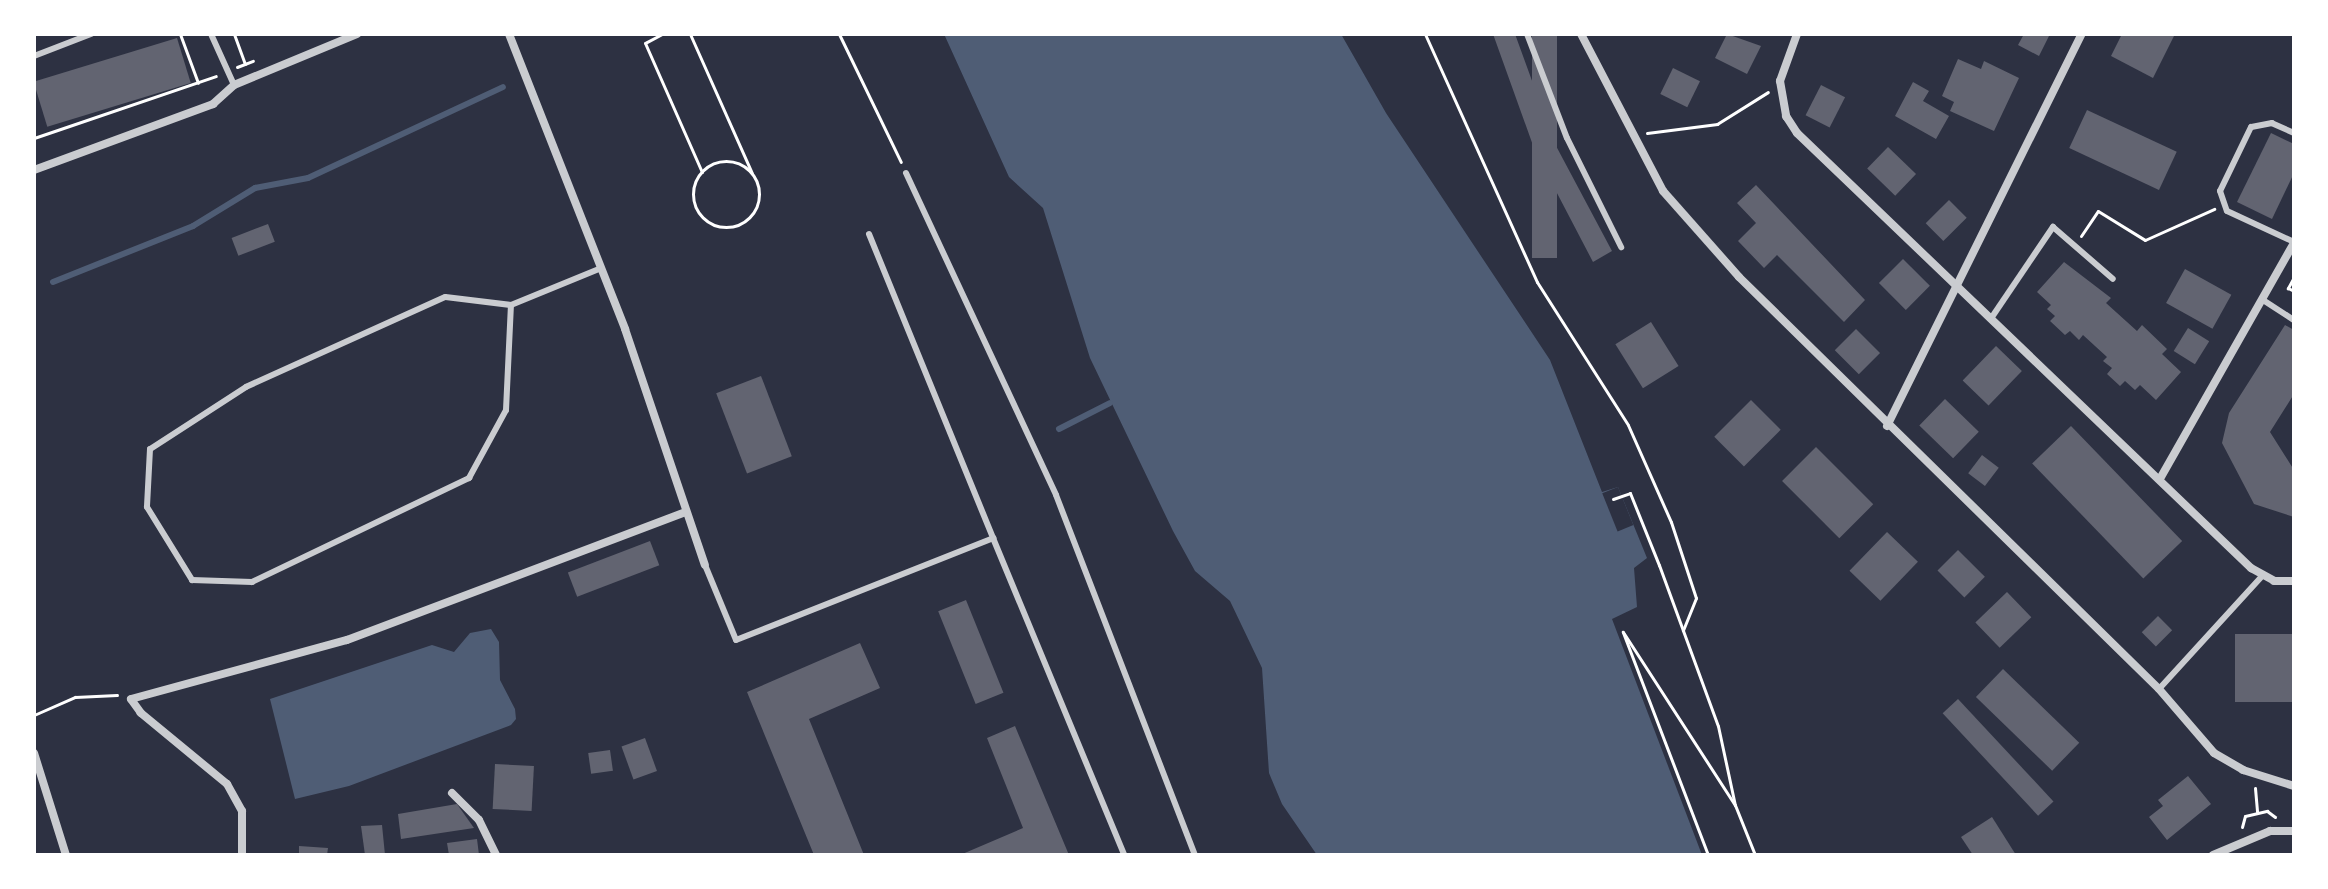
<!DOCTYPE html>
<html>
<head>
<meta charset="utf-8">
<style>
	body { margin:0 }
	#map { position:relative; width:2328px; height:889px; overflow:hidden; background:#2d3142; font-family:Mulish,sans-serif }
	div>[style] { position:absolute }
	.water>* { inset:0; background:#4f5d75 }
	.pier>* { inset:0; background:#2d3142; transform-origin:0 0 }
	.stream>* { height:6px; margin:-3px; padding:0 3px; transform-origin:3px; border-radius:3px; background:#4f5d75 }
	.building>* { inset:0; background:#626471; transform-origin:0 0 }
	.path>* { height:3px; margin:-1.5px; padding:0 1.5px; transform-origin:1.5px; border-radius:1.5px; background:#fff }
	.path>.ring { margin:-1.5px; padding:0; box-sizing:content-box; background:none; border:3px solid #fff; border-radius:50% }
	.service>* { height:6px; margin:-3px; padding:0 3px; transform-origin:3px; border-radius:3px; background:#caccd0 }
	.minor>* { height:8px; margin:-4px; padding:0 4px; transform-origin:4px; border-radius:4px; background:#caccd0 }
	span { translate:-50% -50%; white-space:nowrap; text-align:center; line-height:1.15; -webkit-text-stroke:8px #fff; paint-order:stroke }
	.frame { position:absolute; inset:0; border:36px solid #fff; pointer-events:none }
</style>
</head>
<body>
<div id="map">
	<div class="water">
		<div style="clip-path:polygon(944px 34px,1341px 34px,1386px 113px,1550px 360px,1602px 492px,1618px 487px,1647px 558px,1634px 568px,1637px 607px,1612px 619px,1702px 855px,1317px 855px,1282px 804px,1269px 773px,1262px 668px,1230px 601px,1195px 571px,1173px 531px,1090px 358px,1043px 208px,1009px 177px)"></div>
		<div style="clip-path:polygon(491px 629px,499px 642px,500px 680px,515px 709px,516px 719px,511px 725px,349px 786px,295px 799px,270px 699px,432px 645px,454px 652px,470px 633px)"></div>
	</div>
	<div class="pier">
		<div style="left:1618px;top:487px;width:41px;height:17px;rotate:68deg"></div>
	</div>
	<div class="stream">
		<div style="left:53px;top:282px;width:151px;rotate:-21.8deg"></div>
		<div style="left:193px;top:226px;width:73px;rotate:-31.5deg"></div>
		<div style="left:255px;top:188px;width:54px;rotate:-10.7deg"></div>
		<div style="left:308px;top:178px;width:215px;rotate:-25deg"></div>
		<div style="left:1059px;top:429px;width:57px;rotate:-27deg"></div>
	</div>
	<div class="building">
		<div style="clip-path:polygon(1493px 34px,1515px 34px,1555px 144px,1612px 251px,1593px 262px,1535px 151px)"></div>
		<div style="left:1532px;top:34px;width:25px;height:224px"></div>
		<div style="clip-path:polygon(1727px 34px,1761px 46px,1747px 74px,1715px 58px)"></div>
		<div style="clip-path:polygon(2024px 34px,2050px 34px,2039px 56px,2018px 45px)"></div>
		<div style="clip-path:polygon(2122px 34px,2175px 34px,2153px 78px,2111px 56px)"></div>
		<div style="left:177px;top:38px;width:47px;height:150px;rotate:73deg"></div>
		<div style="clip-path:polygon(1958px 59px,1981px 69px,1984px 61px,2019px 78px,1994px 131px,1950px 111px,1954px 102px,1942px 96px)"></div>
		<div style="left:1673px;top:68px;width:30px;height:29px;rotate:26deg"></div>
		<div style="clip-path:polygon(1913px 82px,1929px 91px,1923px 101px,1949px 116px,1936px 139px,1895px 116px)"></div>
		<div style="left:1821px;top:85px;width:27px;height:34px;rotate:27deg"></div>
		<div style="left:2087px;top:110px;width:99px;height:42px;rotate:25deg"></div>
		<div style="clip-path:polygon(2271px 133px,2294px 144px,2294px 173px,2272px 219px,2237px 202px)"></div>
		<div style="left:1888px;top:147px;width:39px;height:30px;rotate:44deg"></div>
		<div style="clip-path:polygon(1756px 185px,1865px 300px,1844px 322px,1777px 255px,1764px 268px,1738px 241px,1756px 223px,1737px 203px)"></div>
		<div style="left:1949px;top:200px;width:25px;height:33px;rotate:45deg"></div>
		<div style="left:268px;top:224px;width:19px;height:39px;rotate:69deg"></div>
		<div style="left:1903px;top:259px;width:38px;height:34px;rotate:45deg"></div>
		<div style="clip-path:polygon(2064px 262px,2111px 298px,2106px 303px,2137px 331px,2142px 325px,2167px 349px,2162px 354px,2181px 372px,2156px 400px,2140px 385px,2135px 390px,2125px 381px,2120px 386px,2107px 374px,2112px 368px,2103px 361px,2107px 357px,2083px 335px,2079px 340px,2070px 331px,2065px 335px,2050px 321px,2055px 316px,2047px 309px,2051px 305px,2037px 292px)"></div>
		<div style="left:2185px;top:269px;width:53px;height:39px;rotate:29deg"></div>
		<div style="left:1651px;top:322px;width:52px;height:42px;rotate:58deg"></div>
		<div style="clip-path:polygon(2285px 325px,2294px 330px,2294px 394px,2270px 432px,2294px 470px,2294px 517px,2254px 504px,2222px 443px,2229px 413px)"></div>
		<div style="left:2188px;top:328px;width:25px;height:27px;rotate:32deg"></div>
		<div style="left:1856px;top:329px;width:34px;height:30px;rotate:45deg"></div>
		<div style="left:1996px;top:346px;width:36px;height:48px;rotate:44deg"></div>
		<div style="left:761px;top:376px;width:86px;height:48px;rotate:69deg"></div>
		<div style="left:1945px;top:399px;width:47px;height:37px;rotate:44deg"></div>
		<div style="left:1751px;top:400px;width:42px;height:52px;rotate:45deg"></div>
		<div style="left:2071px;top:426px;width:160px;height:54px;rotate:46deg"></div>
		<div style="left:1816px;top:447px;width:81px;height:48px;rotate:45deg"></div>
		<div style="left:1982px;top:455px;width:21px;height:23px;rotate:37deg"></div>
		<div style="left:1887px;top:532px;width:43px;height:54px;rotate:44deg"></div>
		<div style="left:650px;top:541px;width:26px;height:88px;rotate:69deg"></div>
		<div style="left:1958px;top:550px;width:38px;height:29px;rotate:45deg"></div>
		<div style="left:2007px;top:592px;width:35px;height:44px;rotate:46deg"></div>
		<div style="left:966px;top:600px;width:100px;height:30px;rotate:68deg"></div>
		<div style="left:2158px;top:616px;width:20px;height:23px;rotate:45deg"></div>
		<div style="left:2294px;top:634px;width:68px;height:59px;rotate:90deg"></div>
		<div style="clip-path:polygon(860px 643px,880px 688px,809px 719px,864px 855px,814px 855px,747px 692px)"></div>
		<div style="left:2003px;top:669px;width:106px;height:39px;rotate:44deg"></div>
		<div style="left:1958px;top:699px;width:140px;height:21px;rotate:47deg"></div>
		<div style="clip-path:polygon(1015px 726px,1069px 855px,960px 855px,1023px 828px,987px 738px)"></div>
		<div style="left:645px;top:738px;width:35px;height:25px;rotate:70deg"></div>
		<div style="left:610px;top:750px;width:21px;height:22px;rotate:82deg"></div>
		<div style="left:495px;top:764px;width:39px;height:45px;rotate:3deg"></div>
		<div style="clip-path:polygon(2188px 776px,2211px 804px,2167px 840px,2149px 817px,2163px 806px,2158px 800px)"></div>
		<div style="clip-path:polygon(457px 804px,474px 828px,401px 839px,398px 814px)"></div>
		<div style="clip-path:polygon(1992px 817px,2016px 855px,1973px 855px,1961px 837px)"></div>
		<div style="clip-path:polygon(382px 825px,385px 855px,365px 855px,361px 826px)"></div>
		<div style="clip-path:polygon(477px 839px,479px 855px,449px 855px,447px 843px)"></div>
		<div style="clip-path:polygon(299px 846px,328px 848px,327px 855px,299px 855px)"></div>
	</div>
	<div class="path">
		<div style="left:180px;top:34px;width:52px;rotate:69.8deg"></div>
		<div style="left:234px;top:34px;width:32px;rotate:70deg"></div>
		<div style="left:662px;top:34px;width:19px;rotate:152deg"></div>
		<div style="left:645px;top:43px;width:141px;rotate:66.2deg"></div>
		<div style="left:690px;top:34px;width:152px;rotate:66deg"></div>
		<div style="left:839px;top:34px;width:142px;rotate:64.2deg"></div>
		<div style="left:1425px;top:34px;width:272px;rotate:65.7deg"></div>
		<div style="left:1537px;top:282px;width:169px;rotate:57.5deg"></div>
		<div style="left:1628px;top:425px;width:106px;rotate:66.1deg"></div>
		<div style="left:1671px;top:522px;width:80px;rotate:71.8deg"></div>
		<div style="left:1696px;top:598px;width:35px;rotate:112deg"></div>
		<div style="left:237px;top:67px;width:17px;rotate:-21deg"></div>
		<div style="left:1647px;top:133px;width:71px;rotate:-7.3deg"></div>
		<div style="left:1717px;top:124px;width:60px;rotate:-32.1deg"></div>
		<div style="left:34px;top:138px;width:192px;rotate:-18.8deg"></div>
		<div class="ring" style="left:693px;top:161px;width:63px;height:63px"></div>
		<div style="left:2081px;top:236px;width:30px;rotate:-56deg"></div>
		<div style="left:2098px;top:211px;width:55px;rotate:31.7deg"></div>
		<div style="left:2145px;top:240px;width:76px;rotate:-24.2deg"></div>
		<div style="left:2294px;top:277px;width:13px;rotate:119deg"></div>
		<div style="left:2288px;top:288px;width:7px;rotate:27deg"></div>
		<div style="left:1613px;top:499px;width:18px;rotate:-19deg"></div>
		<div style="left:1630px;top:493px;width:78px;rotate:68.1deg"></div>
		<div style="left:1659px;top:565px;width:171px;rotate:69.9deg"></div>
		<div style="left:1718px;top:726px;width:81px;rotate:77.9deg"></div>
		<div style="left:1735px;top:805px;width:54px;rotate:68.2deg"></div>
		<div style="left:34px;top:715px;width:45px;rotate:-23.7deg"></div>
		<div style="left:75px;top:697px;width:42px;rotate:-2.7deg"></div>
		<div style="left:2255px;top:788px;width:25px;rotate:85deg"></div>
		<div style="left:2242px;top:827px;width:11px;rotate:-75deg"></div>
		<div style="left:2245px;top:816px;width:23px;rotate:-13deg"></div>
		<div style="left:2267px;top:811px;width:10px;rotate:37deg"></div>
		<div style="left:1708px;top:855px;width:239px;rotate:-110.9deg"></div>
		<div style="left:1623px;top:632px;width:206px;rotate:57.1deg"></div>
	</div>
	<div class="service">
		<div style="left:211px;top:34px;width:56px;rotate:65.7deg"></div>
		<div style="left:1527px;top:34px;width:111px;rotate:69deg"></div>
		<div style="left:1567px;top:138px;width:122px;rotate:63.6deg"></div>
		<div style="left:34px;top:56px;width:61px;rotate:-21.1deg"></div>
		<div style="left:2294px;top:133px;width:24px;rotate:-156deg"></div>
		<div style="left:2272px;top:123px;width:21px;rotate:169deg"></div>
		<div style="left:2251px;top:127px;width:71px;rotate:115.8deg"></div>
		<div style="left:2220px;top:191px;width:21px;rotate:71deg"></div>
		<div style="left:2227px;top:211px;width:74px;rotate:24.8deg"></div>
		<div style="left:906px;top:173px;width:355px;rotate:65deg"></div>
		<div style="left:1056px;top:495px;width:386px;rotate:68.9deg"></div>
		<div style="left:869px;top:234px;width:328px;rotate:67.8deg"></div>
		<div style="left:2263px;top:300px;width:37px;rotate:33deg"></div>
		<div style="left:511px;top:305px;width:66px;rotate:-173.1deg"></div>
		<div style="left:445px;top:297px;width:218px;rotate:155.7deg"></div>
		<div style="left:246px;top:387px;width:114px;rotate:147.1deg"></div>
		<div style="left:150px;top:449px;width:58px;rotate:93deg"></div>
		<div style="left:147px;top:507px;width:86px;rotate:58.3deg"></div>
		<div style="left:192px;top:580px;width:60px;rotate:1.9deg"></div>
		<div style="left:252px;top:582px;width:241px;rotate:-25.6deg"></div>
		<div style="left:469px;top:478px;width:77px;rotate:-61.4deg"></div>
		<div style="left:506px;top:410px;width:105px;rotate:-87.3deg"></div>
		<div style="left:511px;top:305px;width:97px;rotate:-22.3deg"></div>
		<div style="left:1992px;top:317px;width:109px;rotate:-55.9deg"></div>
		<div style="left:2053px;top:227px;width:79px;rotate:40.9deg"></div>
		<div style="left:705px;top:565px;width:81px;rotate:67.5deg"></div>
		<div style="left:736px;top:640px;width:277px;rotate:-21.6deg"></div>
		<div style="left:993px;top:538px;width:343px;rotate:67.5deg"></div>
		<div style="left:2159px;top:689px;width:154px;rotate:-47.6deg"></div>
	</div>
	<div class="minor">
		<div style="left:509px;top:34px;width:317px;rotate:68.5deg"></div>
		<div style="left:625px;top:329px;width:249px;rotate:71.3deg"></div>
		<div style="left:1581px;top:34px;width:177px;rotate:62.4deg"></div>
		<div style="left:1663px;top:191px;width:115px;rotate:48.5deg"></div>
		<div style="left:1739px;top:277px;width:588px;rotate:44.45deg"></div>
		<div style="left:2159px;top:689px;width:84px;rotate:49.3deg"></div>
		<div style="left:2214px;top:753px;width:34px;rotate:30deg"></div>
		<div style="left:2243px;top:770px;width:53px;rotate:17.4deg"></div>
		<div style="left:1797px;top:34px;width:50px;rotate:109.9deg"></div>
		<div style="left:1780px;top:81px;width:36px;rotate:80deg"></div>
		<div style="left:1786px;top:116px;width:20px;rotate:57deg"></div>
		<div style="left:1797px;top:133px;width:629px;rotate:43.78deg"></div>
		<div style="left:2251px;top:568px;width:26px;rotate:29deg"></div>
		<div style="left:2274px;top:581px;width:20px"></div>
		<div style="left:34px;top:170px;width:191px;rotate:-20.2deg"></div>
		<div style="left:213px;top:104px;width:28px;rotate:-42deg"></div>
		<div style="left:234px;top:85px;width:133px;rotate:-22.5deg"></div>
		<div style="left:1887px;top:426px;width:438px;rotate:-63.6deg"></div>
		<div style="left:2161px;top:477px;width:269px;rotate:-60.4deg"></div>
		<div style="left:34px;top:753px;width:107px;rotate:72.6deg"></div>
		<div style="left:452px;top:793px;width:38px;rotate:45deg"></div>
		<div style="left:479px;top:820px;width:39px;rotate:64deg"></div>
		<div style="left:242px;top:855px;width:44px;rotate:-90deg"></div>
		<div style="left:242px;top:811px;width:31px;rotate:-119deg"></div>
		<div style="left:227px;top:784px;width:112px;rotate:-140.5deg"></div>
		<div style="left:141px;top:713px;width:17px;rotate:-126deg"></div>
		<div style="left:131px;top:699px;width:224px;rotate:-15.3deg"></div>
		<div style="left:347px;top:640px;width:362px;rotate:-20.7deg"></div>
		<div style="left:2213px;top:855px;width:62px;rotate:-22.8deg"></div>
		<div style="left:2270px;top:831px;width:24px"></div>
	</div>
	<div class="frame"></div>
</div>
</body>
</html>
